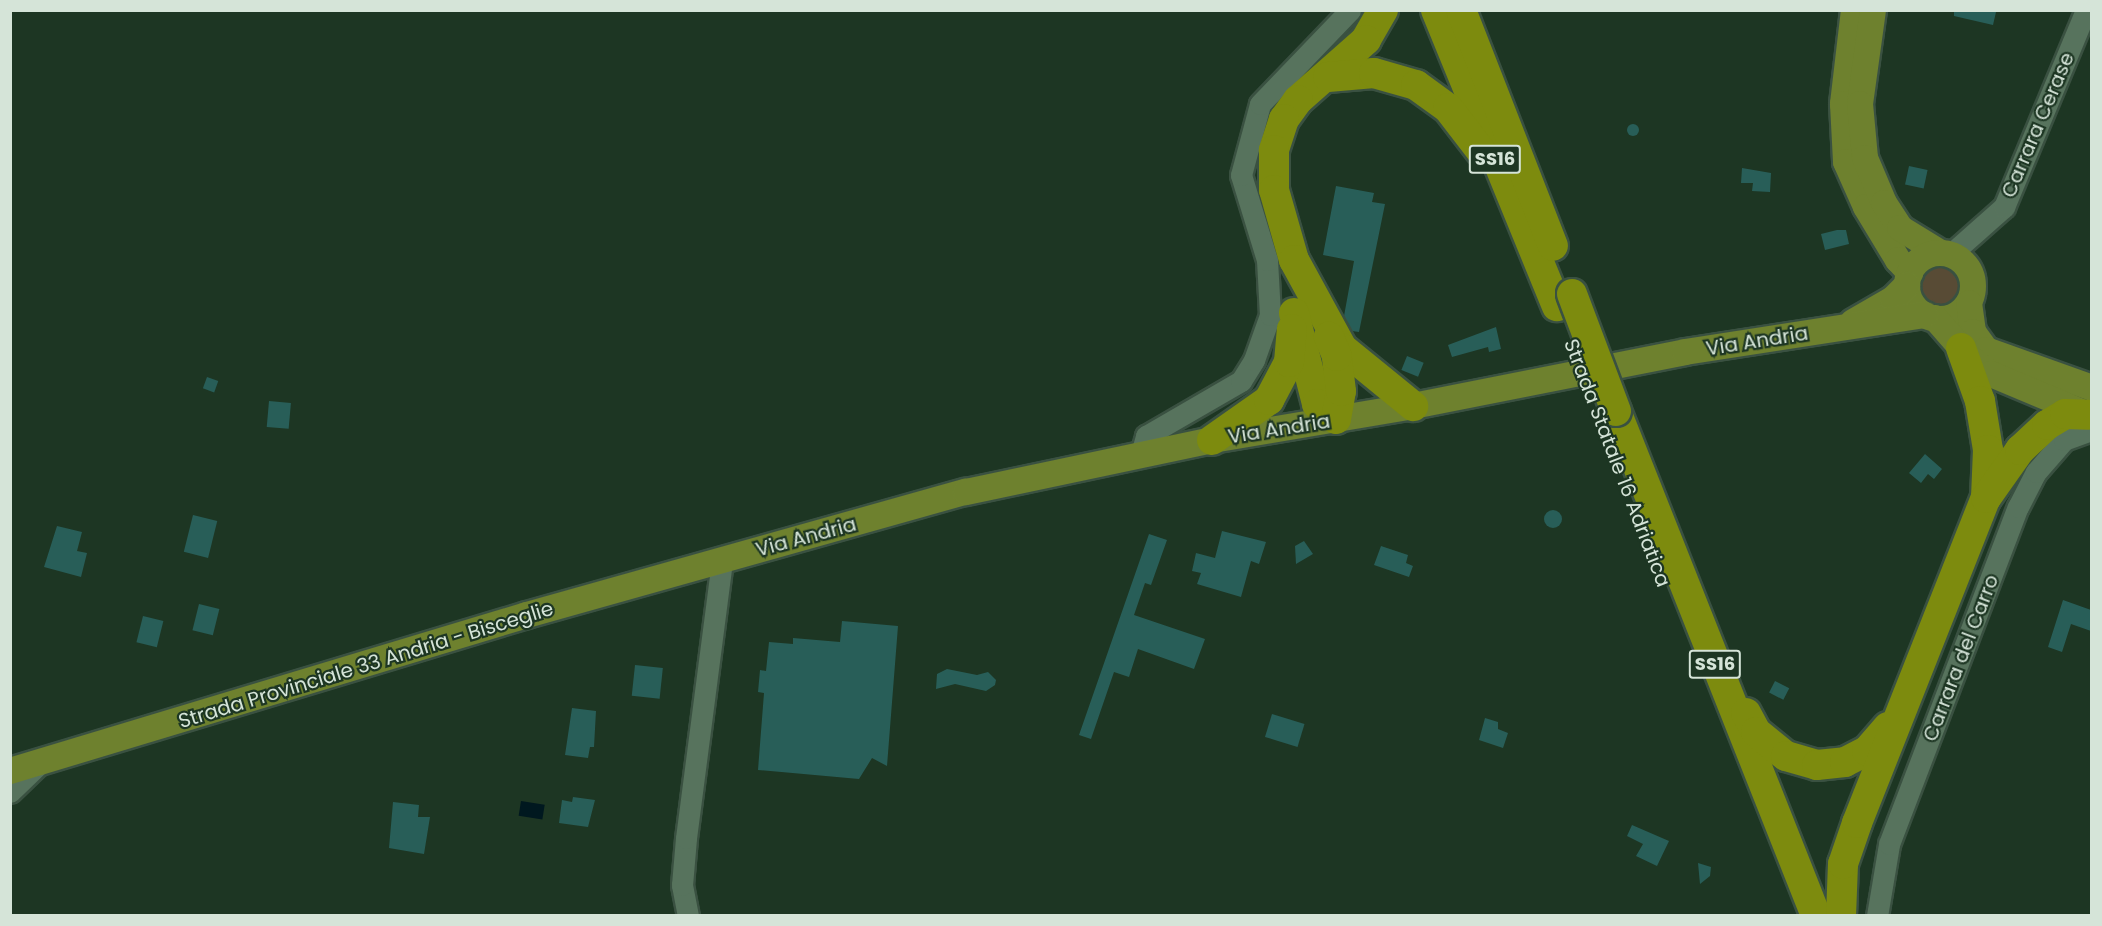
<!DOCTYPE html>
<html>
<head>
<meta charset="utf-8">
<style>
	body { margin:0 }
	#map { position:relative; width:2102px; height:926px; overflow:hidden; background:#1d3623; font-family:Poppins,sans-serif }
	div>[style] { position:absolute }
	.green>* { inset:0; background:#584b35 }
	.round { border-radius:50% }
	.water>* { inset:0; background:#00181f; transform-origin:0 0 }
	.building>* { inset:0; background:#285e58; transform-origin:0 0 }
	.roads { filter:drop-shadow(2px 0 #3a5141) drop-shadow(-2px 0 #3a5141) drop-shadow(0 2px #3a5141) drop-shadow(0 -2px #3a5141) }
	.minor>* { height:21px; margin:-10.5px; padding:0 10.5px; transform-origin:10.5px; border-radius:10.5px; background:#57735d }
	.major>* { height:26px; margin:-13px; padding:0 13px; transform-origin:13px; border-radius:13px; background:#6e812e }
	.major>.ring { margin:-13px; padding:0; box-sizing:content-box; background:none; border:26px solid #6e812e; border-radius:50% }
	.highway>* { height:30px; margin:-15px; padding:0 15px; transform-origin:15px; border-radius:15px; background:#7d8b0e }
	.bridges { filter:drop-shadow(2px 0 #3a5141) drop-shadow(-2px 0 #3a5141) drop-shadow(0 2px #3a5141) drop-shadow(0 -2px #3a5141) }
	.highway-bridge>* { height:30px; margin:-15px; padding:0 15px; transform-origin:15px; border-radius:15px; background:#7d8b0e }
	span { translate:-50% -50%; white-space:nowrap; text-align:center; line-height:1.15; -webkit-text-stroke:4.5px #1d3623; paint-order:stroke }
	.shield-label span { padding:2px 4px; background:#1d3623; border:2px solid; border-radius:4px; -webkit-text-stroke-width:0 }
	.shield-label { font-size:18px; color:#d5e4d8; font-weight:700 }
	.street-label { font-size:20px; color:#d5e4d8 }
	.frame { position:absolute; inset:0; border:12px solid #d5e4d8; pointer-events:none }
</style>
</head>
<body>
<div id="map">
	<div class="green">
		<div class="round" style="left:1921px;top:264px;width:40px;height:40px"></div>
	</div>
	<div class="water">
		<div style="left:521px;top:801px;width:24px;height:15px;rotate:9deg"></div>
	</div>
	<div class="building">
		<div style="clip-path:polygon(1954px 10px,1986px 10px,1996px 12px,1993px 25px,1954px 16px)"></div>
		<div class="round" style="left:1627px;top:124px;width:12px;height:12px"></div>
		<div style="left:1909px;top:166px;width:19px;height:19px;rotate:12deg"></div>
		<div style="clip-path:polygon(1742px 168px,1771px 173px,1770px 192px,1752px 191px,1753px 183px,1741px 183px)"></div>
		<div style="clip-path:polygon(1336px 186px,1374px 193px,1372px 202px,1385px 204px,1359px 332px,1352px 331px,1344px 316px,1354px 261px,1323px 255px)"></div>
		<div style="clip-path:polygon(1837px 230px,1846px 230px,1849px 244px,1825px 250px,1821px 234px)"></div>
		<div style="clip-path:polygon(1496px 327px,1501px 349px,1489px 352px,1488px 347px,1452px 357px,1448px 345px)"></div>
		<div style="left:1407px;top:356px;width:18px;height:15px;rotate:22deg"></div>
		<div style="left:207px;top:377px;width:12px;height:12px;rotate:20deg"></div>
		<div style="left:269px;top:401px;width:22px;height:26px;rotate:5deg"></div>
		<div style="clip-path:polygon(1925px 454px,1942px 469px,1934px 479px,1928px 474px,1921px 483px,1909px 473px)"></div>
		<div class="round" style="left:1544px;top:510px;width:18px;height:18px"></div>
		<div style="left:193px;top:515px;width:25px;height:38px;rotate:14deg"></div>
		<div style="clip-path:polygon(57px 526px,82px 532px,77px 551px,87px 553px,81px 577px,44px 567px)"></div>
		<div style="clip-path:polygon(1222px 531px,1266px 542px,1259px 564px,1251px 561px,1241px 597px,1197px 584px,1201px 573px,1192px 571px,1196px 553px,1215px 558px)"></div>
		<div style="clip-path:polygon(1149px 534px,1167px 540px,1151px 585px,1145px 583px,1134px 615px,1205px 639px,1194px 669px,1138px 649px,1129px 677px,1114px 672px,1091px 739px,1079px 735px)"></div>
		<div style="clip-path:polygon(1304px 541px,1313px 554px,1296px 564px,1295px 546px)"></div>
		<div style="clip-path:polygon(1381px 546px,1408px 555px,1406px 563px,1413px 566px,1409px 577px,1374px 565px)"></div>
		<div style="clip-path:polygon(2063px 600px,2091px 610px,2091px 631px,2071px 624px,2062px 652px,2048px 647px)"></div>
		<div style="left:199px;top:604px;width:21px;height:27px;rotate:14deg"></div>
		<div style="left:143px;top:616px;width:21px;height:27px;rotate:14deg"></div>
		<div style="clip-path:polygon(842px 621px,898px 626px,887px 766px,872px 758px,859px 779px,758px 770px,764px 693px,758px 692px,760px 670px,766px 671px,769px 642px,793px 644px,793px 638px,840px 642px)"></div>
		<div style="left:635px;top:665px;width:28px;height:31px;rotate:6deg"></div>
		<div style="clip-path:polygon(947px 669px,977px 675px,988px 672px,996px 680px,995px 685px,986px 691px,955px 684px,936px 689px,937px 674px)"></div>
		<div style="left:1775px;top:681px;width:16px;height:13px;rotate:27deg"></div>
		<div style="clip-path:polygon(572px 708px,596px 711px,594px 747px,590px 747px,588px 758px,565px 755px)"></div>
		<div style="left:1272px;top:714px;width:34px;height:24px;rotate:17deg"></div>
		<div style="clip-path:polygon(1485px 718px,1498px 722px,1498px 729px,1508px 733px,1503px 748px,1479px 740px)"></div>
		<div style="clip-path:polygon(573px 797px,595px 800px,588px 827px,559px 823px,562px 800px,572px 802px)"></div>
		<div style="clip-path:polygon(393px 802px,419px 805px,418px 817px,430px 817px,424px 854px,389px 848px)"></div>
		<div style="clip-path:polygon(1632px 825px,1669px 841px,1657px 866px,1636px 856px,1643px 844px,1627px 836px)"></div>
		<div style="clip-path:polygon(1698px 863px,1711px 867px,1710px 876px,1700px 884px)"></div>
	</div>
	<div class="roads">
		<div class="minor">
			<div style="left:1951px;top:254px;width:71px;rotate:-41.6deg"></div>
			<div style="left:2004px;top:207px;width:213px;rotate:-67.4deg"></div>
			<div style="left:1141px;top:454px;width:19px;rotate:-74deg"></div>
			<div style="left:1146px;top:436px;width:110px;rotate:-30.1deg"></div>
			<div style="left:1241px;top:381px;width:25px;rotate:-58deg"></div>
			<div style="left:1254px;top:360px;width:48px;rotate:-70.4deg"></div>
			<div style="left:1270px;top:315px;width:55px;rotate:-93.1deg"></div>
			<div style="left:1267px;top:260px;width:89px;rotate:-107deg"></div>
			<div style="left:1241px;top:175px;width:73px;rotate:-75deg"></div>
			<div style="left:1260px;top:104px;width:130px;rotate:-46.2deg"></div>
			<div style="left:10px;top:792px;width:40px;rotate:-44deg"></div>
			<div style="left:688px;top:916px;width:32px;rotate:-101deg"></div>
			<div style="left:682px;top:885px;width:47px;rotate:-85.1deg"></div>
			<div style="left:686px;top:838px;width:280px;rotate:-82.6deg"></div>
			<div style="left:1877px;top:916px;width:73px;rotate:-80.5deg"></div>
			<div style="left:1889px;top:844px;width:361px;rotate:-69.1deg"></div>
			<div style="left:2018px;top:507px;width:39px;rotate:-63deg"></div>
			<div style="left:2036px;top:472px;width:43px;rotate:-48.8deg"></div>
			<div style="left:2064px;top:440px;width:30px;rotate:-20deg"></div>
		</div>
		<div class="major">
			<div style="left:1854px;top:10px;width:95px;rotate:96.7deg"></div>
			<div style="left:1843px;top:104px;width:58px;rotate:87deg"></div>
			<div style="left:1846px;top:162px;width:49px;rotate:66deg"></div>
			<div style="left:1866px;top:207px;width:62px;rotate:58.9deg"></div>
			<div style="left:1898px;top:260px;width:18px;rotate:47deg"></div>
			<div style="left:1873px;top:10px;width:95px;rotate:97.9deg"></div>
			<div style="left:1860px;top:104px;width:54px;rotate:84.7deg"></div>
			<div style="left:1865px;top:158px;width:49px;rotate:67.1deg"></div>
			<div style="left:1884px;top:203px;width:30px;rotate:57deg"></div>
			<div style="left:1900px;top:228px;width:46px;rotate:31.6deg"></div>
			<div class="ring" style="left:1907px;top:253px;width:40px;height:40px"></div>
			<div style="left:1969px;top:303px;width:29px;rotate:82deg"></div>
			<div style="left:1973px;top:332px;width:22px;rotate:54deg"></div>
			<div style="left:1986px;top:350px;width:113px;rotate:19.7deg"></div>
			<div style="left:1935px;top:318px;width:53px;rotate:48.8deg"></div>
			<div style="left:1970px;top:358px;width:26px;rotate:37deg"></div>
			<div style="left:1991px;top:374px;width:106px;rotate:22.7deg"></div>
			<div style="left:1853px;top:322px;width:46px;rotate:-29.9deg"></div>
			<div style="left:1893px;top:299px;width:20px;rotate:-45deg"></div>
			<div style="left:10px;top:771px;width:540px;rotate:-16.79deg"></div>
			<div style="left:527px;top:615px;width:456px;rotate:-15.7deg"></div>
			<div style="left:966px;top:492px;width:251px;rotate:-11.9deg"></div>
			<div style="left:1212px;top:440px;width:204px;rotate:-9.6deg"></div>
			<div style="left:1413px;top:406px;width:277px;rotate:-11.2deg"></div>
			<div style="left:1685px;top:352px;width:243px;rotate:-8.8deg"></div>
		</div>
		<div class="highway">
			<div style="left:1383px;top:10px;width:34px;rotate:120deg"></div>
			<div style="left:1366px;top:40px;width:91px;rotate:138.6deg"></div>
			<div style="left:1298px;top:100px;width:24px;rotate:126deg"></div>
			<div style="left:1284px;top:119px;width:33px;rotate:108deg"></div>
			<div style="left:1274px;top:150px;width:40px;rotate:90deg"></div>
			<div style="left:1274px;top:190px;width:73px;rotate:74.1deg"></div>
			<div style="left:1294px;top:260px;width:100px;rotate:61.4deg"></div>
			<div style="left:1342px;top:348px;width:92px;rotate:39.2deg"></div>
			<div style="left:1436px;top:10px;width:320px;rotate:67.8deg"></div>
			<div style="left:1461px;top:10px;width:253px;rotate:68.7deg"></div>
			<div style="left:1328px;top:77px;width:46px;rotate:-5deg"></div>
			<div style="left:1374px;top:73px;width:44px;rotate:15.9deg"></div>
			<div style="left:1416px;top:85px;width:39px;rotate:36deg"></div>
			<div style="left:1448px;top:108px;width:54px;rotate:52.5deg"></div>
			<div style="left:1294px;top:313px;width:94px;rotate:75.8deg"></div>
			<div style="left:1317px;top:404px;width:24px;rotate:38deg"></div>
			<div style="left:1336px;top:419px;width:28px;rotate:-80deg"></div>
			<div style="left:1341px;top:391px;width:35px;rotate:-97deg"></div>
			<div style="left:1337px;top:356px;width:21px;rotate:-113deg"></div>
			<div style="left:1961px;top:348px;width:56px;rotate:70.3deg"></div>
			<div style="left:1980px;top:401px;width:50px;rotate:80.7deg"></div>
			<div style="left:1988px;top:450px;width:48px;rotate:92.4deg"></div>
			<div style="left:1616px;top:411px;width:543px;rotate:68.39deg"></div>
			<div style="left:1212px;top:440px;width:70px;rotate:-35.1deg"></div>
			<div style="left:1269px;top:400px;width:43px;rotate:-62.2deg"></div>
			<div style="left:1289px;top:362px;width:33px;rotate:-85deg"></div>
			<div style="left:1746px;top:713px;width:21px;rotate:62deg"></div>
			<div style="left:1756px;top:732px;width:38px;rotate:39deg"></div>
			<div style="left:1786px;top:756px;width:32px;rotate:16deg"></div>
			<div style="left:1817px;top:765px;width:28px;rotate:-6deg"></div>
			<div style="left:1845px;top:762px;width:25px;rotate:-27deg"></div>
			<div style="left:1867px;top:751px;width:32px;rotate:-49deg"></div>
			<div style="left:1841px;top:916px;width:52px;rotate:-87.8deg"></div>
			<div style="left:1843px;top:864px;width:43px;rotate:-71.1deg"></div>
			<div style="left:1857px;top:823px;width:350px;rotate:-68.4deg"></div>
			<div style="left:1986px;top:498px;width:59px;rotate:-54.7deg"></div>
			<div style="left:2020px;top:450px;width:37px;rotate:-43deg"></div>
			<div style="left:2047px;top:425px;width:21px;rotate:-31deg"></div>
			<div style="left:2065px;top:414px;width:23px;rotate:2deg"></div>
		</div>
	</div>
	<div class="bridges">
		<div class="highway-bridge">
			<div style="left:1572px;top:294px;width:125px;rotate:69.4deg"></div>
		</div>
	</div>
	<div class="shield-label">
		<span style="left:1495px;top:159px">SS16</span>
		<span style="left:1715px;top:664px">SS16</span>
	</div>
	<div class="street-label">
		<span style="left:2038px;top:125px;rotate:-67deg">Carrara Cerase</span>
		<span style="left:1757px;top:341px;rotate:-9deg">Via Andria</span>
		<span style="left:1279px;top:429px;rotate:-9deg">Via Andria</span>
		<span style="left:1617px;top:463px;rotate:69deg">Strada Statale 16 Adriatica</span>
		<span style="left:806px;top:537px;rotate:-15deg">Via Andria</span>
		<span style="left:1961px;top:658px;rotate:-69deg">Carrara del Carro</span>
		<span style="left:366px;top:665px;rotate:-17deg">Strada Provinciale 33 Andria - Bisceglie</span>
	</div>
	<div class="frame"></div>
</div>
</body>
</html>
